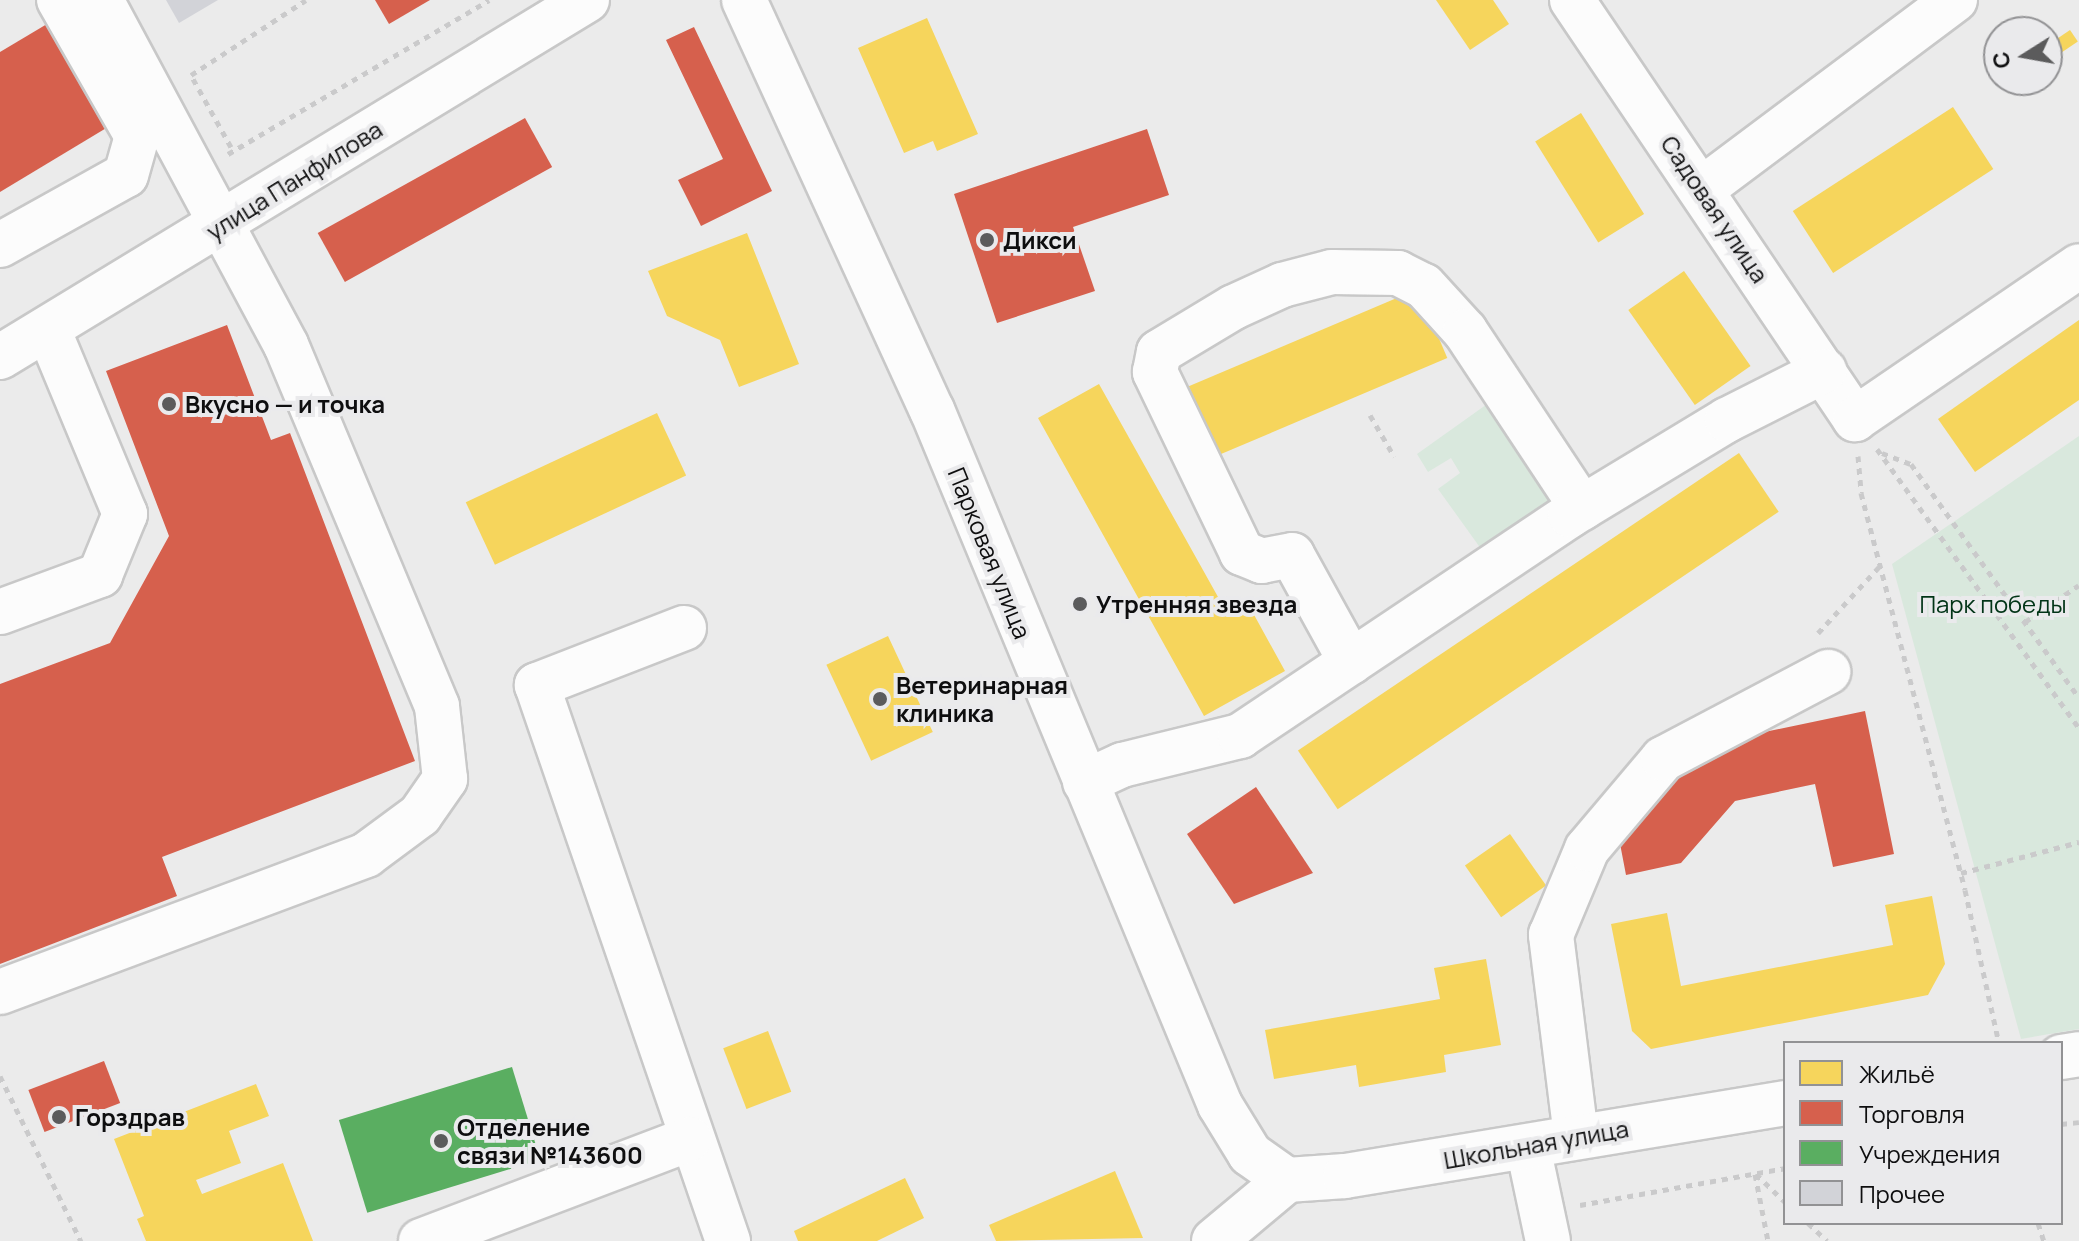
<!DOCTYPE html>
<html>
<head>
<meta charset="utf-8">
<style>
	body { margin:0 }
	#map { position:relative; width:2079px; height:1241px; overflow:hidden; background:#ebebeb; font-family:Manrope,sans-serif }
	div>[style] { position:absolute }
	.green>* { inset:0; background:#d9e8dd }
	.homes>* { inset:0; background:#f6d55c; transform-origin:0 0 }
	.shops>* { inset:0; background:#d6604d; transform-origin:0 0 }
	.public>* { inset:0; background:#5aae61; transform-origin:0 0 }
	.building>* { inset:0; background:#d2d3d8 }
	.path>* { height:5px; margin-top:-2.5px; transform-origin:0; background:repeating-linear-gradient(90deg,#cacacb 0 6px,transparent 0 12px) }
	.roads { filter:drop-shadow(2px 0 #c8c8c8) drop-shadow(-2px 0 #c8c8c8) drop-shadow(0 2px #c8c8c8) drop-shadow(0 -2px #c8c8c8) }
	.minor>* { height:44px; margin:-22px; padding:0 22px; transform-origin:22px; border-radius:22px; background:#fcfcfc }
	.major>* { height:44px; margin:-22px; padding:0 22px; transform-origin:22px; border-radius:22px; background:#fcfcfc }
	.dots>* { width:22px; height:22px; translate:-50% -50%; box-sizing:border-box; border:4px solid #eaeaec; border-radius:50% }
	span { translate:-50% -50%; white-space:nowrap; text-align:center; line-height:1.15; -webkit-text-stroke:8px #eaeaec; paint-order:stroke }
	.street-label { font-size:24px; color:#0e0e0f }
	.poi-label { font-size:24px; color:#0e0e0f; font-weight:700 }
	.left { translate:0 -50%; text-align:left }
	.park-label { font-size:24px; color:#023417 }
	.legend { position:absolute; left:1783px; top:1041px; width:280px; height:184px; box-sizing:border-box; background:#eaeaec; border:2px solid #929294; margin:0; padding:10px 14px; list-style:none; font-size:24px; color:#0e0e0f }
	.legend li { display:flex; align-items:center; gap:16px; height:40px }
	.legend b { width:40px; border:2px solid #929294 }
	.north { position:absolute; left:1983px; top:16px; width:80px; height:80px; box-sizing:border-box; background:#eaeaec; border:2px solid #929294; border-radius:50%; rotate:259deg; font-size:22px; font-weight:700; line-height:32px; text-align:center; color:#0e0e0f }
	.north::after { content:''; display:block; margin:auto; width:28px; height:36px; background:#5b5b5c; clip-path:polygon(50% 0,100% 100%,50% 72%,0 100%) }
</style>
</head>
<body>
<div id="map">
	<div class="green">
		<div style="clip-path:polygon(1490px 402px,1563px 508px,1489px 560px,1438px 489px,1460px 473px,1451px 458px,1428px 472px,1417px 454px)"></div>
		<div style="clip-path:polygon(2079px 436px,2079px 1029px,2021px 1039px,1892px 564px)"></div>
	</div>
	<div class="homes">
		<div style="clip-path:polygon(1436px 0,1493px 0,1509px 24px,1470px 50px)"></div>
		<div style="clip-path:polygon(927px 18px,978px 134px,937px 151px,933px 141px,904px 153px,858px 48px)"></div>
		<div style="left:2070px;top:30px;width:14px;height:25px;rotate:56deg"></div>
		<div style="left:1953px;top:107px;width:74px;height:191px;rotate:57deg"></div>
		<div style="left:1581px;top:113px;width:119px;height:54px;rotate:58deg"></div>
		<div style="clip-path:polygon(747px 233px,799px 364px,739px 387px,720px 340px,667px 316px,648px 271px)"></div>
		<div style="left:1684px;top:271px;width:116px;height:68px;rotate:55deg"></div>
		<div style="left:1418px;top:289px;width:75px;height:249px;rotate:67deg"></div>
		<div style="clip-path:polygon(2079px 320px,2079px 400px,1975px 472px,1938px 419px)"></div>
		<div style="clip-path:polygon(1099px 384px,1227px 613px,1247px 602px,1285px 671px,1204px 716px,1038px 418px)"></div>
		<div style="left:657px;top:413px;width:69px;height:211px;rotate:65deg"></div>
		<div style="left:1739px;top:453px;width:71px;height:532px;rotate:56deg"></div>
		<div style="left:888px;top:636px;width:106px;height:68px;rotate:65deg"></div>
		<div style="left:1510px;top:834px;width:63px;height:55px;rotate:55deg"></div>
		<div style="clip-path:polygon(1932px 896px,1945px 964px,1928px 995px,1651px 1049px,1632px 1031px,1611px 924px,1667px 913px,1681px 986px,1893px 945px,1885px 905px)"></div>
		<div style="clip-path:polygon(1486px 959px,1501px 1045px,1444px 1055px,1446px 1072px,1359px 1087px,1356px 1065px,1274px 1079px,1265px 1030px,1440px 999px,1434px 968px)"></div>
		<div style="left:768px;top:1031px;width:65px;height:48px;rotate:69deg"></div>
		<div style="clip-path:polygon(256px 1084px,269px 1116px,229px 1131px,241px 1163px,196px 1180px,202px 1194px,283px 1163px,313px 1241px,146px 1241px,137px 1219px,144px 1216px,114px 1139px)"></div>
		<div style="clip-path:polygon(1115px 1171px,1143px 1238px,996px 1241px,989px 1225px)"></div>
		<div style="clip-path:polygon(905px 1178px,924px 1218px,877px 1241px,798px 1241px,794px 1231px)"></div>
	</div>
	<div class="shops">
		<div style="clip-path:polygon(375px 0,430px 0,389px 24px)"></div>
		<div style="clip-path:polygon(47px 24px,108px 127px,0 192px,0 52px)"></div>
		<div style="clip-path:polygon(694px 27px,772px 191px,701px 226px,678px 180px,723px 159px,666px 40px)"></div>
		<div style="left:525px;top:118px;width:56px;height:237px;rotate:61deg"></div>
		<div style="clip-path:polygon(1147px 129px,1169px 195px,1073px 227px,1095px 291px,997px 323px,954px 194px)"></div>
		<div style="clip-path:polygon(227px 325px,271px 440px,290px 433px,415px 761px,162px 857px,177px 896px,0 964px,0 684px,110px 643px,169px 536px,106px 371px)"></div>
		<div style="clip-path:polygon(1865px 711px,1894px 854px,1833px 867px,1815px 784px,1735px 801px,1681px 863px,1626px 875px,1617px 828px,1707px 744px)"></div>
		<div style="clip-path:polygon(1256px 787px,1313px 873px,1234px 904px,1187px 834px)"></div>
		<div style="left:104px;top:1061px;width:45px;height:81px;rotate:69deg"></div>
	</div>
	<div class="public">
		<div style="left:512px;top:1067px;width:97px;height:181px;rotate:73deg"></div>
	</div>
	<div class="building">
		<div style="clip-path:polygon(166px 0,218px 0,179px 23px)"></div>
	</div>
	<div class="path">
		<div style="left:231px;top:147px;width:82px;rotate:-119.1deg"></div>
		<div style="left:191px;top:75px;width:137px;rotate:-33.1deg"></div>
		<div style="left:228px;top:154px;width:303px;rotate:-30.5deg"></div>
		<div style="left:1370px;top:415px;width:48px;rotate:59.7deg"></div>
		<div style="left:1877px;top:449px;width:344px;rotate:54.1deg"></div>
		<div style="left:1882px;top:453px;width:31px;rotate:21deg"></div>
		<div style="left:1911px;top:464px;width:288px;rotate:54.3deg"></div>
		<div style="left:1858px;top:456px;width:37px;rotate:85deg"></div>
		<div style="left:1861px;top:493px;width:410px;rotate:75.3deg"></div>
		<div style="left:1965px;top:890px;width:157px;rotate:77.5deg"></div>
		<div style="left:2025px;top:622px;width:65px;rotate:-34.4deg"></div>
		<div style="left:1818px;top:633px;width:90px;rotate:-47.3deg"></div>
		<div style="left:1961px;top:873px;width:122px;rotate:-14.7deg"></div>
		<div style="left:0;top:1076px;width:184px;rotate:63.9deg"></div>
		<div style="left:2061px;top:1124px;width:18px;rotate:-6deg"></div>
		<div style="left:1755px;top:1174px;width:68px;rotate:79deg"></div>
		<div style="left:1756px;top:1174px;width:40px;rotate:44deg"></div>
		<div style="left:1580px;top:1205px;width:208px;rotate:-10.2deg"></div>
		<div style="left:1808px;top:1223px;width:26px;rotate:43deg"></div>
		<div style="left:2038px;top:1223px;width:19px;rotate:72deg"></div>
	</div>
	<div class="roads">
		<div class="minor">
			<div style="left:744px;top:0;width:451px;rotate:65.4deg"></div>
			<div style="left:932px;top:410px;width:752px;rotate:67.49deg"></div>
			<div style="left:1220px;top:1105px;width:57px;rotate:58.5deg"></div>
			<div style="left:1250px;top:1154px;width:45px;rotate:35.1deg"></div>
			<div style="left:1572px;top:0;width:506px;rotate:55.96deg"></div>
			<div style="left:1855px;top:419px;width:271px;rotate:-34.3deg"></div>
			<div style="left:1702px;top:189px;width:316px;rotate:-36.8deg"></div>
			<div style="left:0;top:245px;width:144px;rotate:-29.1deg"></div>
			<div style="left:126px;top:175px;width:41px;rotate:-74.2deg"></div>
			<div style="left:137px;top:136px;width:157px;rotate:-119.8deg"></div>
			<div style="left:0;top:612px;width:107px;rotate:-20.3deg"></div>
			<div style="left:100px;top:575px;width:66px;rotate:-67.7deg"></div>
			<div style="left:125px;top:514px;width:200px;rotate:-112.6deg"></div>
			<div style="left:684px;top:628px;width:158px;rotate:158.8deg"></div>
			<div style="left:537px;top:685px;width:588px;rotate:71.04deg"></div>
			<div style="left:1351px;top:662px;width:122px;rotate:-118.9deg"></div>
			<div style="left:1292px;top:555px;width:31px;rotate:169deg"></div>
			<div style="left:1262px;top:561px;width:22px;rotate:-158deg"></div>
			<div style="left:1242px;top:553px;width:201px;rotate:-115.7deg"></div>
			<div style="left:1155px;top:372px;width:20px;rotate:-79deg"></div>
			<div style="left:1159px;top:352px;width:87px;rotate:-31deg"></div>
			<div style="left:1234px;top:307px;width:53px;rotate:-24.6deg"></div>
			<div style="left:1282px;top:285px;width:52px;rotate:-14.6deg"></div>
			<div style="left:1332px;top:272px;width:66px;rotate:0.9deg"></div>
			<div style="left:1398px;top:273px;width:29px;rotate:27deg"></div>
			<div style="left:1424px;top:286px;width:61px;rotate:47.7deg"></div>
			<div style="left:1465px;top:331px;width:212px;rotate:56.5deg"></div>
			<div style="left:1085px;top:782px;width:41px;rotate:-24.7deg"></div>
			<div style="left:1122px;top:765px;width:122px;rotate:-13.8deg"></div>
			<div style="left:1240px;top:736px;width:397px;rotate:-33.8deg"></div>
			<div style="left:1570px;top:515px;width:184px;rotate:-31.2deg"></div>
			<div style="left:1727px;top:420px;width:109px;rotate:-26.8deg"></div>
			<div style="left:0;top:992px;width:391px;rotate:-20.5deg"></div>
			<div style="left:366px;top:855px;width:67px;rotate:-36.5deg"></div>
			<div style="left:420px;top:815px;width:44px;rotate:-55.2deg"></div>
			<div style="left:445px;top:779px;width:73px;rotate:-96.3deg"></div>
			<div style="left:437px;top:706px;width:391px;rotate:-112.7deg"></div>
			<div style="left:286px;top:345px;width:391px;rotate:-118.2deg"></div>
			<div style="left:2061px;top:1057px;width:18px;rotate:-9deg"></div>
			<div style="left:1576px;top:1136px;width:203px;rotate:-97.1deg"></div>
			<div style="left:1551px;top:935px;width:93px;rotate:-67.3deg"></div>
			<div style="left:1587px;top:849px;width:118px;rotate:-49.8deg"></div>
			<div style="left:1663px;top:759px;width:187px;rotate:-27.8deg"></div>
			<div style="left:1528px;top:1147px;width:96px;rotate:78deg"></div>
			<div style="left:1287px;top:1180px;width:58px;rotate:-3.9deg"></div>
			<div style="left:1345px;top:1176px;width:446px;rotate:-9.4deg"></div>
			<div style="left:421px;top:1241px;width:287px;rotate:-20.8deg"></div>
			<div style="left:1214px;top:1241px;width:95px;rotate:-39.9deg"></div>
		</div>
		<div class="major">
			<div style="left:0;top:357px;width:687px;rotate:-31.31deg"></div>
		</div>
	</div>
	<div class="dots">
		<div style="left:987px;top:240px;background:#5b5b5c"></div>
		<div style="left:169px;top:404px;background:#5b5b5c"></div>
		<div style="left:1080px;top:604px;background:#5b5b5c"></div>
		<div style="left:880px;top:699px;background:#5b5b5c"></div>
		<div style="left:59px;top:1117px;background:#5b5b5c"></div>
		<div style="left:441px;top:1141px;background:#5b5b5c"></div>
	</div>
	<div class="street-label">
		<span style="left:294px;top:180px;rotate:-32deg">улица Панфилова</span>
		<span style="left:1715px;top:209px;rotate:56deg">Садовая улица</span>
		<span style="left:990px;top:553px;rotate:68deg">Парковая улица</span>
		<span style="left:1536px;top:1144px;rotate:-10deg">Школьная улица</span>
	</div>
	<div class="poi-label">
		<span class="left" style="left:1003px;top:240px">Дикси</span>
		<span class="left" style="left:185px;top:404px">Вкусно — и точка</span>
		<span class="left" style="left:1096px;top:604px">Утренняя звезда</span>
		<span class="left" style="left:896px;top:699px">Ветеринарная<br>клиника</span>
		<span class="left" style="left:75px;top:1117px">Горздрав</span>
		<span class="left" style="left:457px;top:1141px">Отделение<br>связи №143600</span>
	</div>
	<div class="park-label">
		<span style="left:1993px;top:604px">Парк победы</span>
	</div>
	<ul class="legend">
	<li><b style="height:22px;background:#f6d55c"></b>Жильё</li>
	<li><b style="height:22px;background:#d6604d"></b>Торговля</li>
	<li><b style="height:22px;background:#5aae61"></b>Учреждения</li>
	<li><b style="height:22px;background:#d2d3d8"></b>Прочее</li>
	</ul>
	<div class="north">С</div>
</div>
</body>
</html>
